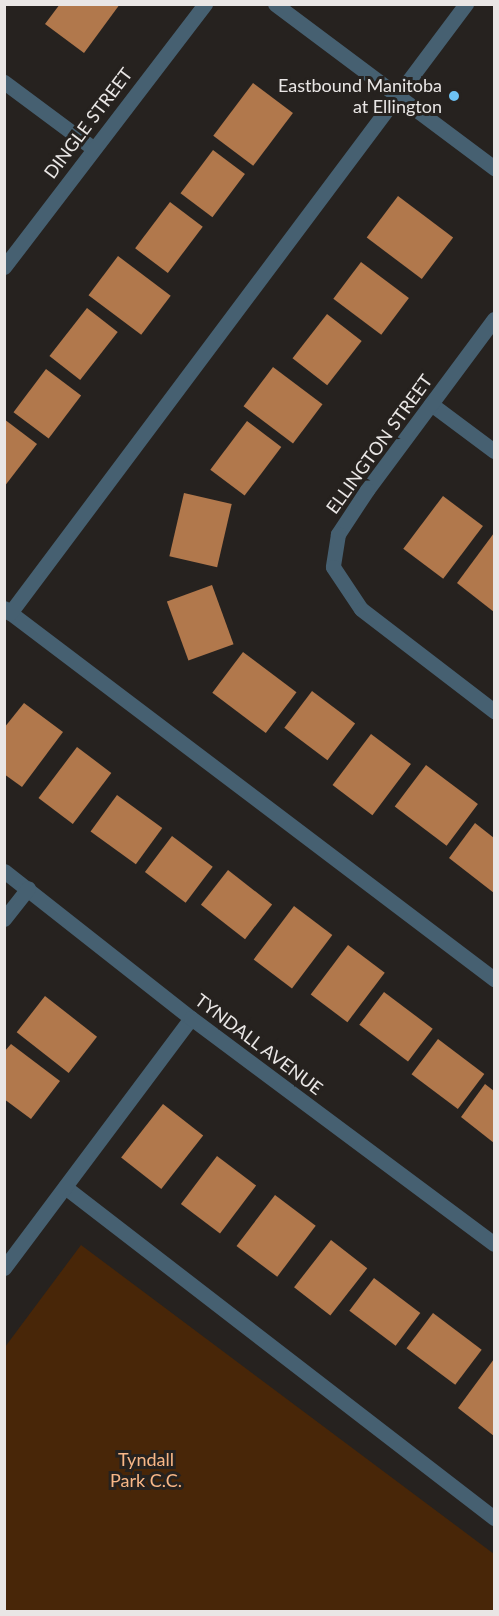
<!DOCTYPE html>
<html>
<head>
<meta charset="utf-8">
<style>
	body { margin:0 }
	#map { position:relative; width:499px; height:1616px; overflow:hidden; background:#26221f; font-family:Lato,sans-serif }
	div>[style] { position:absolute }
	.green>* { inset:0; background:#482608 }
	.building>* { inset:0; background:#b1784c; transform-origin:0 0 }
	.service>* { height:15px; margin:-7.5px; padding:0 7.5px; transform-origin:7.5px; border-radius:7.5px; background:#466071 }
	.minor>* { height:15px; margin:-7.5px; padding:0 7.5px; transform-origin:7.5px; border-radius:7.5px; background:#466071 }
	.dots>* { width:16px; height:16px; translate:-50% -50%; box-sizing:border-box; border:3px solid #26221f; border-radius:50% }
	span { translate:-50% -50%; white-space:nowrap; text-align:center; line-height:1.15; -webkit-text-stroke:6px #26221f; paint-order:stroke }
	.poi-label { font-size:18px; color:#e9e6e5 }
	.right { translate:-100% -50%; text-align:right }
	.street-label { font-size:18px; color:#e9e6e5 }
	.park-label { font-size:18px; color:#f8b787 }
	.frame { position:absolute; inset:0; border:6px solid #e9e6e5; pointer-events:none }
</style>
</head>
<body>
<div id="map">
	<div class="green">
		<div style="clip-path:polygon(81px 1245px,494px 1554px,494px 1611px,5px 1611px,5px 1347px)"></div>
	</div>
	<div class="building">
		<div style="clip-path:polygon(60px 4px,120px 4px,84px 53px,45px 24px)"></div>
		<div style="left:253px;top:83px;width:50px;height:66px;rotate:37deg"></div>
		<div style="left:213px;top:150px;width:40px;height:54px;rotate:37deg"></div>
		<div style="left:398px;top:196px;width:69px;height:52px;rotate:37deg"></div>
		<div style="left:170px;top:202px;width:41px;height:58px;rotate:37deg"></div>
		<div style="left:118px;top:256px;width:66px;height:49px;rotate:37deg"></div>
		<div style="left:361px;top:262px;width:60px;height:46px;rotate:37deg"></div>
		<div style="left:87px;top:308px;width:39px;height:61px;rotate:38deg"></div>
		<div style="left:327px;top:314px;width:44px;height:56px;rotate:38deg"></div>
		<div style="left:273px;top:367px;width:62px;height:49px;rotate:37deg"></div>
		<div style="left:46px;top:369px;width:44px;height:54px;rotate:37deg"></div>
		<div style="clip-path:polygon(4px 419px,37px 444px,4px 487px)"></div>
		<div style="left:247px;top:421px;width:43px;height:61px;rotate:37deg"></div>
		<div style="left:184px;top:493px;width:49px;height:65px;rotate:13deg"></div>
		<div style="left:443px;top:496px;width:50px;height:66px;rotate:37deg"></div>
		<div style="clip-path:polygon(494px 533px,494px 612px,457px 583px)"></div>
		<div style="left:212px;top:585px;width:63px;height:48px;rotate:70deg"></div>
		<div style="left:243px;top:652px;width:67px;height:51px;rotate:37deg"></div>
		<div style="left:312px;top:691px;width:54px;height:46px;rotate:37deg"></div>
		<div style="clip-path:polygon(24px 703px,63px 732px,22px 787px,4px 774px,4px 728px)"></div>
		<div style="left:371px;top:734px;width:50px;height:64px;rotate:37deg"></div>
		<div style="left:77px;top:747px;width:43px;height:64px;rotate:37deg"></div>
		<div style="left:426px;top:765px;width:65px;height:52px;rotate:37deg"></div>
		<div style="left:117px;top:795px;width:56px;height:45px;rotate:36deg"></div>
		<div style="clip-path:polygon(475px 823px,494px 838px,494px 893px,449px 858px)"></div>
		<div style="left:172px;top:836px;width:51px;height:45px;rotate:37deg"></div>
		<div style="left:228px;top:870px;width:56px;height:44px;rotate:38deg"></div>
		<div style="left:294px;top:906px;width:48px;height:67px;rotate:37deg"></div>
		<div style="left:348px;top:945px;width:46px;height:62px;rotate:37deg"></div>
		<div style="left:384px;top:992px;width:61px;height:41px;rotate:37deg"></div>
		<div style="left:45px;top:996px;width:66px;height:46px;rotate:38deg"></div>
		<div style="left:438px;top:1039px;width:58px;height:44px;rotate:37deg"></div>
		<div style="clip-path:polygon(11px 1044px,60px 1081px,31px 1119px,4px 1099px,4px 1052px)"></div>
		<div style="clip-path:polygon(485px 1084px,494px 1091px,494px 1143px,461px 1117px)"></div>
		<div style="left:163px;top:1104px;width:51px;height:68px;rotate:38deg"></div>
		<div style="left:217px;top:1156px;width:49px;height:60px;rotate:37deg"></div>
		<div style="left:275px;top:1195px;width:51px;height:64px;rotate:37deg"></div>
		<div style="left:331px;top:1240px;width:46px;height:60px;rotate:38deg"></div>
		<div style="left:374px;top:1278px;width:58px;height:41px;rotate:37deg"></div>
		<div style="left:433px;top:1313px;width:61px;height:44px;rotate:37deg"></div>
		<div style="clip-path:polygon(494px 1359px,494px 1436px,458px 1408px)"></div>
	</div>
	<div class="service">
		<div style="left:4px;top:82px;width:111px;rotate:36.6deg"></div>
		<div style="left:431px;top:404px;width:79px;rotate:36.7deg"></div>
		<div style="left:4px;top:608px;width:615px;rotate:37.13deg"></div>
		<div style="left:10px;top:613px;width:761px;rotate:-53.18deg"></div>
		<div style="left:65px;top:1187px;width:542px;rotate:37.65deg"></div>
		<div style="left:4px;top:1268px;width:312px;rotate:-53.2deg"></div>
	</div>
	<div class="minor">
		<div style="left:275px;top:4px;width:274px;rotate:36.8deg"></div>
		<div style="left:4px;top:267px;width:331px;rotate:-52.6deg"></div>
		<div style="left:494px;top:319px;width:213px;rotate:126.6deg"></div>
		<div style="left:367px;top:490px;width:53px;rotate:123.4deg"></div>
		<div style="left:338px;top:534px;width:33px;rotate:99deg"></div>
		<div style="left:333px;top:567px;width:50px;rotate:56.3deg"></div>
		<div style="left:361px;top:609px;width:168px;rotate:37.5deg"></div>
		<div style="left:4px;top:871px;width:238px;rotate:38.2deg"></div>
		<div style="left:191px;top:1018px;width:378px;rotate:36.7deg"></div>
		<div style="left:4px;top:919px;width:39px;rotate:-52deg"></div>
	</div>
	<div class="dots">
		<div style="left:454px;top:96px;background:#6ec2f3"></div>
	</div>
	<div class="poi-label">
		<span class="right" style="left:442px;top:96px">Eastbound Manitoba<br>at Ellington</span>
	</div>
	<div class="street-label">
		<span style="left:88px;top:123px;rotate:-53deg">DINGLE STREET</span>
		<span style="left:379px;top:444px;rotate:-54deg">ELLINGTON STREET</span>
		<span style="left:259px;top:1044px;rotate:37deg">TYNDALL AVENUE</span>
	</div>
	<div class="park-label">
		<span style="left:146px;top:1470px">Tyndall<br>Park C.C.</span>
	</div>
	<div class="frame"></div>
</div>
</body>
</html>
